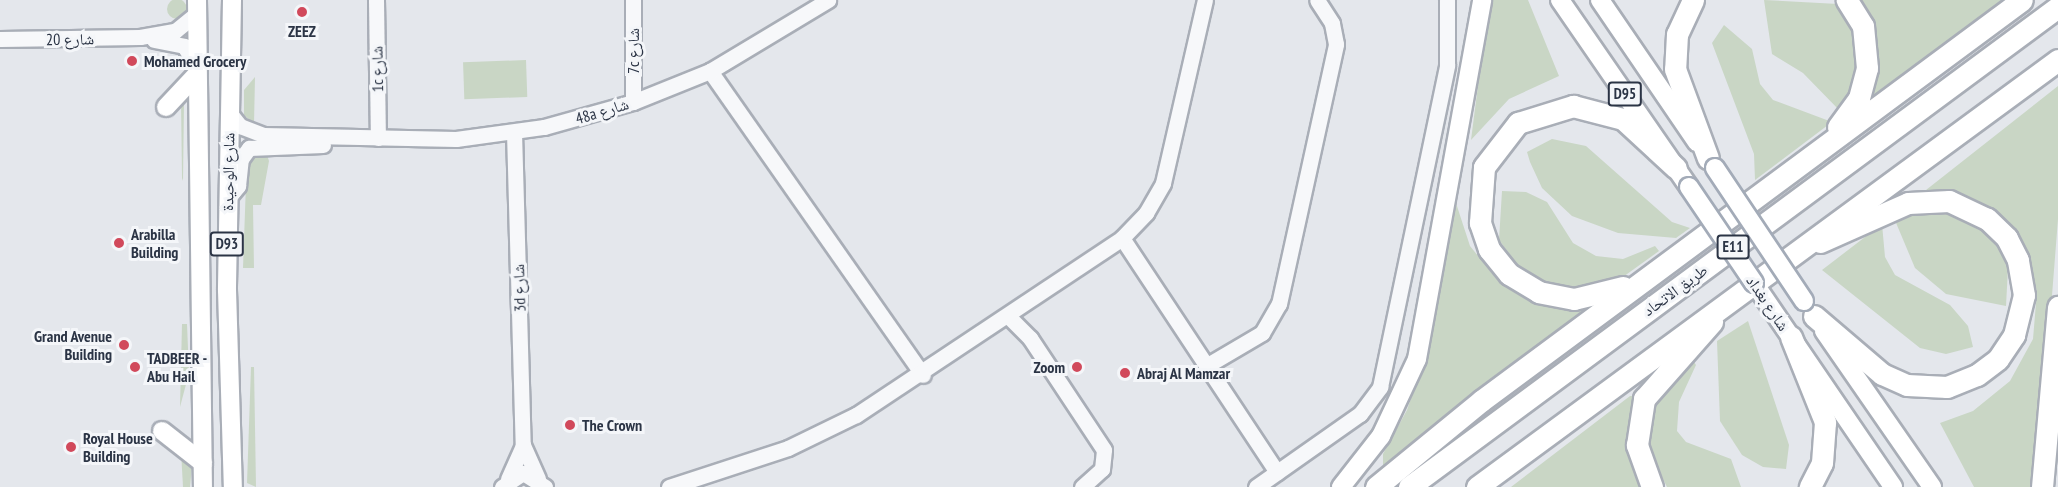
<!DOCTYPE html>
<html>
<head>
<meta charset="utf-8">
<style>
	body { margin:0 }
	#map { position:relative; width:2058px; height:487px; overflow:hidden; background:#e4e7ec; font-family:"PT Sans Narrow","Noto Naskh Arabic",sans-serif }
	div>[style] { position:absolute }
	.green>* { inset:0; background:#c9d6c5; transform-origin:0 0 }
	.round { border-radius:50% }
	.roads { filter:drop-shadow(2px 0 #a9aeb7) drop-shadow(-2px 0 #a9aeb7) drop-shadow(0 2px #a9aeb7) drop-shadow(0 -2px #a9aeb7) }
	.minor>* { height:15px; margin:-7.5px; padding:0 7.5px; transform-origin:7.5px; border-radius:7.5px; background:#f7f8fa }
	.major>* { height:18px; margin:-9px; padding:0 9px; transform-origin:9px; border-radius:9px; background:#fff }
	.highway>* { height:21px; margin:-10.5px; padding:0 10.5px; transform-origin:10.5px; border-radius:10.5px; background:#fff }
	.bridges { filter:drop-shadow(2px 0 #a3abb8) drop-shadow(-2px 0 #a3abb8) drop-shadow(0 2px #a3abb8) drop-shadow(0 -2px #a3abb8) }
	.major-bridge>* { height:18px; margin:-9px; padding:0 9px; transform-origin:9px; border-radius:9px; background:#fff }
	.dots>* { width:16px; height:16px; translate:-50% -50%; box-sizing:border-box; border:3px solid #f4f6f9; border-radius:50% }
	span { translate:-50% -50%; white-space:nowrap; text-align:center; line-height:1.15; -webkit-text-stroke:6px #f4f6f9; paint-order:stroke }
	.shield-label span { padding:2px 4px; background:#f4f6f9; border:2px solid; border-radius:4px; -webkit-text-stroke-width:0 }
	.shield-label { font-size:15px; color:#2b3445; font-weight:700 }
	.poi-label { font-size:16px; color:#2b3445; font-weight:700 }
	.left { translate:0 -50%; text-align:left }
	.right { translate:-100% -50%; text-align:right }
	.street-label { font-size:16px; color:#2b3445 }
</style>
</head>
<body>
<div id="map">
	<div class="green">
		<div class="round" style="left:167px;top:-1px;width:20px;height:20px"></div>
		<div style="clip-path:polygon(1489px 0,1528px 0,1559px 76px,1509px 99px,1471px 140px)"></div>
		<div style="clip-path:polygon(1764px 0,1838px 4px,1855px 32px,1857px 77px,1841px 112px,1803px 73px,1772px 54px)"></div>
		<div style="clip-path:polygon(1858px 0,2005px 0,1871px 101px)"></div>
		<div style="clip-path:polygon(1724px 25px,1752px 49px,1760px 84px,1773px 100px,1832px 122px,1755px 180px,1754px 154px,1712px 43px)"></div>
		<div style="left:526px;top:60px;width:37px;height:63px;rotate:88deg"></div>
		<div style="clip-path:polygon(255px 77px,254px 124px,244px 115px,244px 90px)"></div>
		<div style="clip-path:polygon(2058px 86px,2058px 219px,2037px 487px,1974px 487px,1940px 423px,1973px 411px,2010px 381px,2033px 339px,2037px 291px,2017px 235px,1949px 193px,1926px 190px)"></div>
		<div style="clip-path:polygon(181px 100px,184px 101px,183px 181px,182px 178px)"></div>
		<div style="clip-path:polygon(1552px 139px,1586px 146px,1672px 222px,1690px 228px,1676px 238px,1618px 233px,1572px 216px,1542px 188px,1530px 162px,1527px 152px)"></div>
		<div style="clip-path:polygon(247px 155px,267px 155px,269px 161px,261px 205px,253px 205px,254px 268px,243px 268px)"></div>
		<div style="clip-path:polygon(1502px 191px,1526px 192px,1547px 202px,1573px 243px,1596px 256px,1623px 259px,1655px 246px,1659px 251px,1616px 282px,1570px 292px,1526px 277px,1499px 240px)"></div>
		<div style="clip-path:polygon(1455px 200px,1470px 246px,1500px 283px,1539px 305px,1584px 311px,1383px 468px,1383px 454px,1407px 410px,1430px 342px)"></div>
		<div style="clip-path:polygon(1945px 210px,1974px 220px,1996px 241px,2008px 268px,2006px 306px,1946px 294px,1915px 268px,1894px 218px)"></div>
		<div style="clip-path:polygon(1882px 224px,1885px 257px,1895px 275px,1950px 305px,1968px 326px,1973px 347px,1946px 354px,1920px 348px,1822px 270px)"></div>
		<div style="clip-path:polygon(1748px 321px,1789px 445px,1786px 469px,1763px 467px,1742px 455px,1720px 421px,1717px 341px)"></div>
		<div style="clip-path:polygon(182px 324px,187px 324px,189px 373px,180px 407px)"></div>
		<div style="clip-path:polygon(1692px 359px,1696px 365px,1679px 402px,1677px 431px,1686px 442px,1731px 459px,1741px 487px,1667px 487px,1649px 451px,1654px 401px)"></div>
		<div style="clip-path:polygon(251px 367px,254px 367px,256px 487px,247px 483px)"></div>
		<div style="clip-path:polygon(1630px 396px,1637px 396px,1629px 454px,1639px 487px,1511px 487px)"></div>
		<div style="clip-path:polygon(181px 451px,192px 466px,190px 487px,183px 487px)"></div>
	</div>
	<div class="roads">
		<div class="minor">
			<div style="left:376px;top:0;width:138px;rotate:89.2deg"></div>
			<div style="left:633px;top:0;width:102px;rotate:90deg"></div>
			<div style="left:0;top:39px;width:140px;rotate:-0.8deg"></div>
			<div style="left:140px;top:37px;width:36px;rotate:-10deg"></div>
			<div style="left:175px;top:31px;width:28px;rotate:-39deg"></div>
			<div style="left:154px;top:40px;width:31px;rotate:11deg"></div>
			<div style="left:184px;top:46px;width:25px;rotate:58deg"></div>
			<div style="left:710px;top:71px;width:371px;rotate:55deg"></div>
			<div style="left:229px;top:112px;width:18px;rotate:52deg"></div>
			<div style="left:240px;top:126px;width:25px;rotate:21deg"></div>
			<div style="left:263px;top:135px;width:193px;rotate:1.2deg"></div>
			<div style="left:456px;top:139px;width:89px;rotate:-7.8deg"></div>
			<div style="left:544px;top:127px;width:92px;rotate:-15.7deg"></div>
			<div style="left:633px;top:102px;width:83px;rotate:-21.9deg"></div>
			<div style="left:710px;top:71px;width:138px;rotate:-31deg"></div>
			<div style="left:514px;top:132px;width:313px;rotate:88.4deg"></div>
			<div style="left:523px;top:445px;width:37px;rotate:66deg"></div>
			<div style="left:228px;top:198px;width:16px;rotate:-50deg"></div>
			<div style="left:238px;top:186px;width:27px;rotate:-84deg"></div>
			<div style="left:241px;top:159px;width:14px;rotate:-54deg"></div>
			<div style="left:249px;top:148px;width:74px;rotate:-2.3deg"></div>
			<div style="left:1122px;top:238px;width:281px;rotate:56.5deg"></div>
			<div style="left:1009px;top:317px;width:30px;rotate:45deg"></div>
			<div style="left:1030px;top:338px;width:134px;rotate:56.5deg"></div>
			<div style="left:1104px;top:450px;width:19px;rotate:96deg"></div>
			<div style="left:1102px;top:469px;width:27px;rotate:138deg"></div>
			<div style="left:1206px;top:366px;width:65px;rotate:-30.5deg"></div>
			<div style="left:1262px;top:333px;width:34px;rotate:-60deg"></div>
			<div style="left:1279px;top:304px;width:266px;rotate:-77.6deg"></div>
			<div style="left:1336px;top:44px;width:21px;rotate:-101deg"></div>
			<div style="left:1332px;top:23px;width:27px;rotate:-123deg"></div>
			<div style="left:508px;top:479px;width:37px;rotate:-66deg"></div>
			<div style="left:502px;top:487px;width:25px;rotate:-34deg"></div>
			<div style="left:523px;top:473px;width:26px;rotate:32deg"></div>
			<div style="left:669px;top:487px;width:125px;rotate:-18.1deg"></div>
			<div style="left:788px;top:448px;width:76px;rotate:-25.9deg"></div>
			<div style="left:856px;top:415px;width:320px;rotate:-33.6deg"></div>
			<div style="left:1122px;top:238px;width:35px;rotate:-46deg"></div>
			<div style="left:1146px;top:213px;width:34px;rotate:-60deg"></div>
			<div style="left:1163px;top:183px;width:188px;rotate:-77.1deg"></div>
			<div style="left:1256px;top:487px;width:127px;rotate:-35.1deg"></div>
			<div style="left:1360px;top:414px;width:34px;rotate:-53deg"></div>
			<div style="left:1380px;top:387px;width:329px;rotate:-78.2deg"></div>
			<div style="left:1447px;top:65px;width:65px;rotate:-90deg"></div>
		</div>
		<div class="major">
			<div style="left:197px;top:0;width:487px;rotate:89.3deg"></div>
			<div style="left:232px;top:0;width:290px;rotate:91deg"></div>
			<div style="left:227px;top:290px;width:197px;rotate:88.3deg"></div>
			<div style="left:1560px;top:0;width:227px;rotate:55.4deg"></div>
			<div style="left:1600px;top:0;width:172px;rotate:55.7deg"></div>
			<div style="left:166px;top:107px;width:45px;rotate:-46.8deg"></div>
			<div style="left:1754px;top:283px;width:247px;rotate:55.7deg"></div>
			<div style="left:1824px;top:331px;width:190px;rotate:55.3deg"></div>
			<div style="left:162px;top:431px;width:52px;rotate:38deg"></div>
			<div style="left:1341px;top:487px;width:65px;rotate:-51.9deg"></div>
			<div style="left:1381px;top:436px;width:85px;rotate:-64.9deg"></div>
			<div style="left:1417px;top:359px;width:365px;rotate:-79.7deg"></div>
		</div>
		<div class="highway">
			<div style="left:1693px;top:0;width:38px;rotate:115deg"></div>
			<div style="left:1677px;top:34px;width:35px;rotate:93deg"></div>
			<div style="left:1675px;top:69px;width:95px;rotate:69.7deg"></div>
			<div style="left:1838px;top:127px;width:36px;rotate:-54deg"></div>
			<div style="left:1859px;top:98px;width:31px;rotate:-75deg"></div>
			<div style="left:1867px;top:68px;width:42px;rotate:-95.4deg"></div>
			<div style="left:1863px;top:26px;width:31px;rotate:-122deg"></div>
			<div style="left:1623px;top:287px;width:50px;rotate:166.2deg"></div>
			<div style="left:1574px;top:299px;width:36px;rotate:-169deg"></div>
			<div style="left:1539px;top:292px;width:35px;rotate:-149deg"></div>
			<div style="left:1509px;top:274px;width:32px;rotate:-129deg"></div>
			<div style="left:1489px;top:249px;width:28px;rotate:-109deg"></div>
			<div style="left:1480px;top:223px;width:56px;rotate:-85.9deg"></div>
			<div style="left:1484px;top:167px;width:56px;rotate:-52.3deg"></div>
			<div style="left:1518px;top:123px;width:58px;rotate:-17.2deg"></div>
			<div style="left:1573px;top:106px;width:52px;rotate:14.6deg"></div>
			<div style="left:1623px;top:119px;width:72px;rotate:42.8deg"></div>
			<div style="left:1814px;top:316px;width:89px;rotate:40.5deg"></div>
			<div style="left:1882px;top:374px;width:27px;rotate:24deg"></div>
			<div style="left:1907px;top:385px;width:40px;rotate:2.9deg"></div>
			<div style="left:1947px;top:387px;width:32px;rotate:-22deg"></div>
			<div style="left:1977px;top:375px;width:26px;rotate:-37deg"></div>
			<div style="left:1998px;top:359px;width:29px;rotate:-56deg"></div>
			<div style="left:2014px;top:335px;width:41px;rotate:-76deg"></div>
			<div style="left:2024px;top:295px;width:36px;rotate:-100deg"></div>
			<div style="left:2018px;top:260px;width:25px;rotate:-117deg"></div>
			<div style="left:2007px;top:238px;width:28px;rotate:-136deg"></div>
			<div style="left:1987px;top:219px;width:42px;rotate:-154.7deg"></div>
			<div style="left:1949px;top:201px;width:41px;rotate:177.2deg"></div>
			<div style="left:1908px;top:203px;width:96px;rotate:156.1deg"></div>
			<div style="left:1791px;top:337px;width:92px;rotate:68.2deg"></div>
			<div style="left:1825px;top:422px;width:41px;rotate:94.2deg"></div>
			<div style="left:1822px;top:463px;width:27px;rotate:117deg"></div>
			<div style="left:1376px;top:487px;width:136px;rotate:-39.3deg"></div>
			<div style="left:1481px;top:401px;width:673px;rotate:-36.55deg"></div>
			<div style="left:1409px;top:487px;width:807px;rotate:-36.49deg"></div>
			<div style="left:1477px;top:487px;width:721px;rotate:-36.31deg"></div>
			<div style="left:1652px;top:487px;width:45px;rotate:-109.7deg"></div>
			<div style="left:1637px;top:445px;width:47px;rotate:-81.3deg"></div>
			<div style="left:1644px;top:399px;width:103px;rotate:-48.6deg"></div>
			<div style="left:2042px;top:487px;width:181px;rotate:-84.9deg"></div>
		</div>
	</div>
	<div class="bridges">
		<div class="major-bridge">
			<div style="left:1715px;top:168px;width:160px;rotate:56.2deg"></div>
			<div style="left:1689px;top:187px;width:116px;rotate:55.9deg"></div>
		</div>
	</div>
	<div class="dots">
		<div style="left:302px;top:12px;background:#d1495b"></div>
		<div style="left:132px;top:61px;background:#d1495b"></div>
		<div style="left:119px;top:243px;background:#d1495b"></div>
		<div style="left:124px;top:345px;background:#d1495b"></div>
		<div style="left:135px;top:367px;background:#d1495b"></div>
		<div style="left:1077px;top:367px;background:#d1495b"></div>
		<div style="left:1125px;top:373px;background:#d1495b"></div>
		<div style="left:570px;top:425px;background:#d1495b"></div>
		<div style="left:71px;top:447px;background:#d1495b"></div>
	</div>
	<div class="shield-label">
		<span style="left:1625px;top:94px">D95</span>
		<span style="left:227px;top:244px">D93</span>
		<span style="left:1733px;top:247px">E11</span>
	</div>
	<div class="poi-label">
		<span style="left:302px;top:31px">ZEEZ</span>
		<span class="left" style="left:144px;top:61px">Mohamed Grocery</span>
		<span class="left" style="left:131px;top:243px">Arabilla<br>Building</span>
		<span class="right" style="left:112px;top:345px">Grand Avenue<br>Building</span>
		<span class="left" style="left:147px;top:367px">TADBEER -<br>Abu Hail</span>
		<span class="right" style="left:1065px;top:367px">Zoom</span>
		<span class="left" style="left:1137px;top:373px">Abraj Al Mamzar</span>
		<span class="left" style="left:582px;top:425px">The Crown</span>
		<span class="left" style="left:83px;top:447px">Royal House<br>Building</span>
	</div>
	<div class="street-label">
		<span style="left:70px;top:39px;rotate:-1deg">شارع 20</span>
		<span style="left:633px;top:51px;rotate:-90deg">7c شارع</span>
		<span style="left:377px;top:69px;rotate:-91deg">1c شارع</span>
		<span style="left:602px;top:111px;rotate:-17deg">48a شارع</span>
		<span style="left:228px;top:172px;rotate:-89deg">شارع الوحيدة</span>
		<span style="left:519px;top:288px;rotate:-92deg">3d شارع</span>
		<span style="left:1675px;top:290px;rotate:-36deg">طريق الاتحاد</span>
		<span style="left:1768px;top:303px;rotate:56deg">شارع بغداد</span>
	</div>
</div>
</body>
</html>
